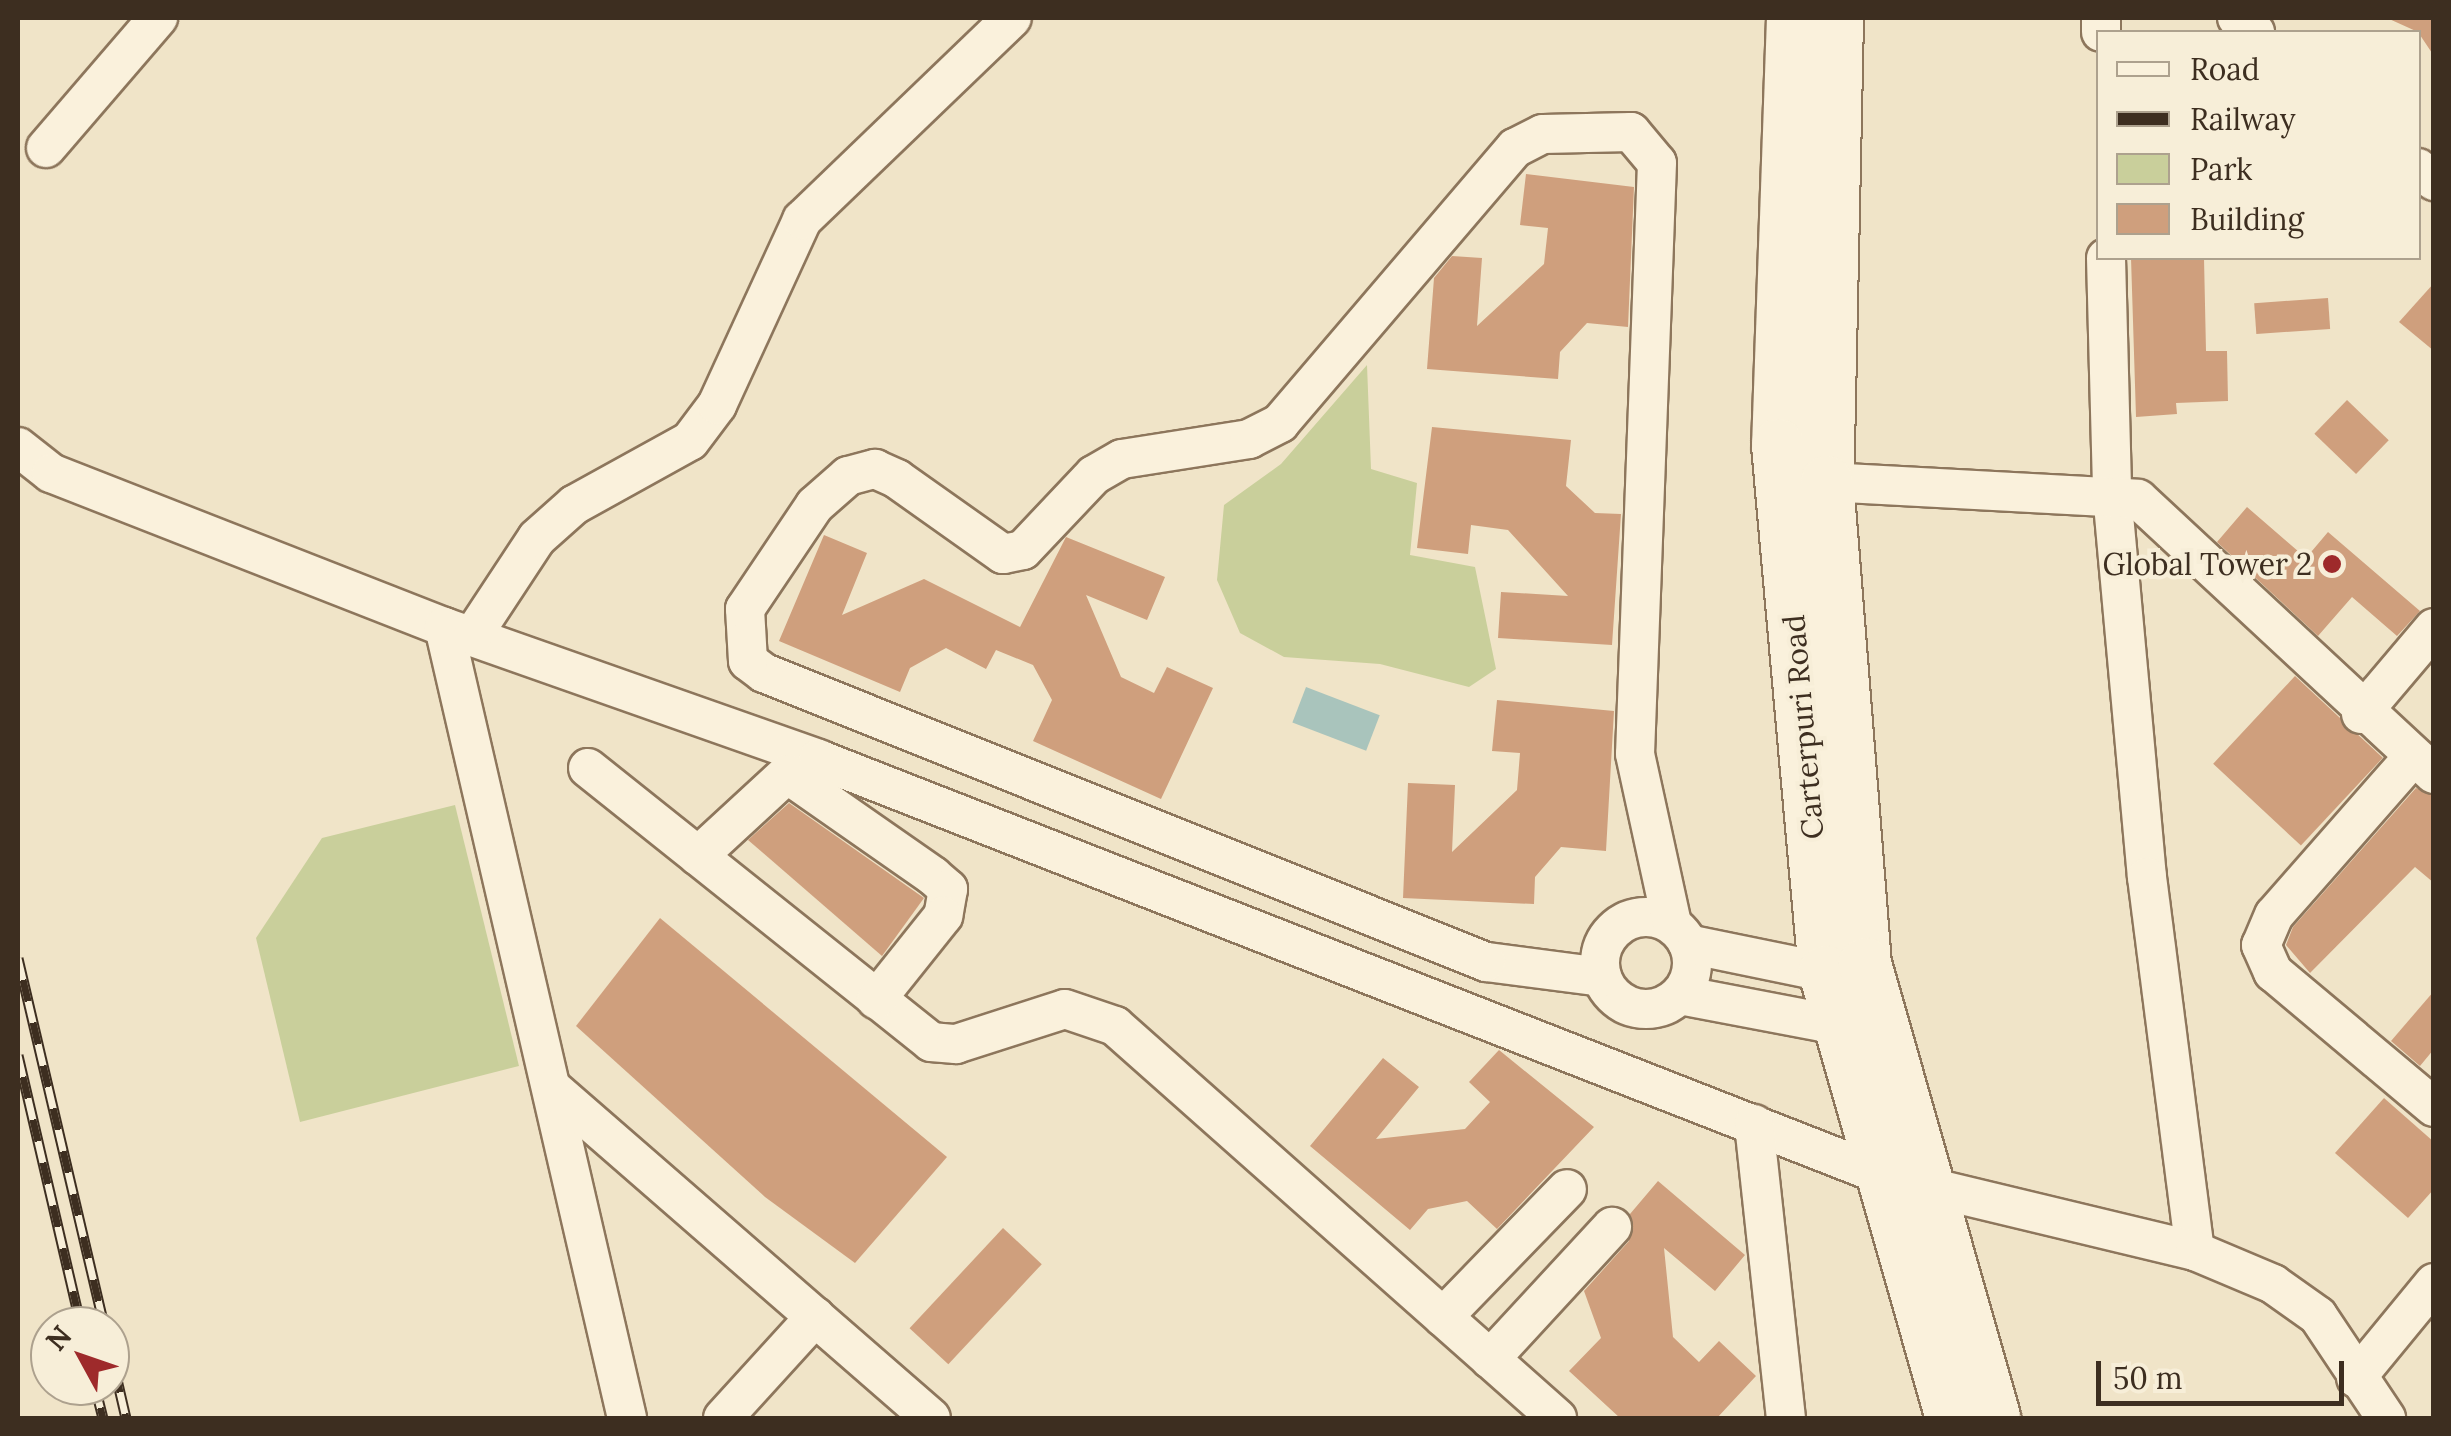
<!DOCTYPE html>
<html>
<head>
<meta charset="utf-8">
<style>
	body { margin:0 }
	#map { position:relative; width:2451px; height:1436px; overflow:hidden; background:#f0e4c8; font-family:Lora,serif }
	div>[style] { position:absolute }
	.green>* { inset:0; background:#c9cf9b }
	.water>* { inset:0; background:#a9c4bc; transform-origin:0 0 }
	.building>* { inset:0; background:#cf9f7d; transform-origin:0 0 }
	.roads { filter:drop-shadow(2px 0 #8d765c) drop-shadow(-2px 0 #8d765c) drop-shadow(0 2px #8d765c) drop-shadow(0 -2px #8d765c) }
	.minor>* { height:38px; margin:-19px; padding:0 19px; transform-origin:19px; border-radius:19px; background:#faf1dc }
	.minor>.ring { margin:-19px; padding:0; box-sizing:content-box; background:none; border:38px solid #faf1dc; border-radius:50% }
	.secondary>* { height:52px; margin:-26px; padding:0 26px; transform-origin:26px; border-radius:26px; background:#faf1dc }
	.rail>* { height:11px; margin-top:-5.5px; transform-origin:0; background:repeating-linear-gradient(90deg,#f7eed8 0 22px,#3d2e20 0 44px); box-sizing:border-box; border-block:2px solid #3d2e20 }
	.dots>* { width:28px; height:28px; translate:-50% -50%; box-sizing:border-box; border:5px solid #f7eed8; border-radius:50% }
	span { translate:-50% -50%; white-space:nowrap; text-align:center; line-height:1.15; -webkit-text-stroke:8px #f7eed8; paint-order:stroke }
	.poi-label { font-size:30px; color:#3d2e20 }
	.right { translate:-100% -50%; text-align:right }
	.street-label { font-size:30px; color:#3d2e20 }
	.frame { position:absolute; inset:0; border:20px solid #3d2e20; pointer-events:none }
	.legend { position:absolute; left:2096px; top:30px; width:325px; height:230px; box-sizing:border-box; background:#f7eed8; border:2px solid #ada18e; margin:0; padding:12px 18px; list-style:none; font-size:30px; color:#3d2e20 }
	.legend li { display:flex; align-items:center; gap:20px; height:50px }
	.legend b { width:50px; border:2px solid #ada18e }
	.north { position:absolute; left:30px; top:1306px; width:100px; height:100px; box-sizing:border-box; background:#f7eed8; border:2px solid #ada18e; border-radius:50%; rotate:310deg; font-size:28px; font-weight:700; line-height:40px; text-align:center; color:#3d2e20 }
	.north::after { content:''; display:block; margin:auto; width:35px; height:45px; background:#9e2a2b; clip-path:polygon(50% 0,100% 100%,50% 72%,0 100%) }
	.scale { position:absolute; left:2096px; top:1361px; width:248px; height:45px; box-sizing:border-box; border:5px solid #3d2e20; border-top:0; padding-left:12px; font-size:30px; line-height:35px; white-space:nowrap; color:#3d2e20; -webkit-text-stroke:8px #f7eed8; paint-order:stroke }
</style>
</head>
<body>
<div id="map">
	<div class="green">
		<div style="clip-path:polygon(1367px 365px,1371px 469px,1417px 483px,1410px 555px,1475px 567px,1496px 669px,1469px 687px,1380px 664px,1284px 657px,1240px 633px,1217px 580px,1224px 505px,1281px 464px)"></div>
		<div style="clip-path:polygon(455px 805px,519px 1066px,300px 1122px,256px 938px,322px 838px)"></div>
	</div>
	<div class="water">
		<div style="left:1306px;top:687px;width:79px;height:38px;rotate:21deg"></div>
	</div>
	<div class="building">
		<div style="clip-path:polygon(2387px 18px,2434px 18px,2434px 56px,2418px 32px)"></div>
		<div style="clip-path:polygon(1526px 174px,1634px 187px,1628px 327px,1587px 323px,1560px 352px,1558px 379px,1427px 369px,1434px 278px,1452px 256px,1482px 258px,1477px 326px,1544px 264px,1548px 228px,1520px 225px)"></div>
		<div style="clip-path:polygon(2131px 258px,2204px 258px,2206px 351px,2227px 351px,2228px 401px,2176px 403px,2177px 414px,2136px 417px)"></div>
		<div style="clip-path:polygon(2434px 283px,2434px 351px,2399px 322px)"></div>
		<div style="left:2328px;top:298px;width:31px;height:74px;rotate:86deg"></div>
		<div style="left:2347px;top:400px;width:58px;height:47px;rotate:44deg"></div>
		<div style="clip-path:polygon(1432px 427px,1571px 440px,1566px 486px,1595px 513px,1621px 514px,1612px 645px,1498px 638px,1501px 592px,1568px 596px,1508px 530px,1471px 525px,1468px 554px,1417px 548px)"></div>
		<div style="clip-path:polygon(2247px 507px,2306px 558px,2328px 532px,2420px 611px,2397px 636px,2352px 597px,2318px 636px,2217px 542px)"></div>
		<div style="clip-path:polygon(824px 535px,867px 553px,842px 615px,924px 579px,1020px 627px,1066px 537px,1165px 577px,1147px 620px,1086px 595px,1121px 677px,1154px 693px,1167px 667px,1213px 688px,1161px 799px,1033px 741px,1052px 700px,1033px 665px,996px 650px,986px 669px,946px 648px,910px 668px,900px 692px,779px 641px)"></div>
		<div style="left:2295px;top:676px;width:120px;height:120px;rotate:43deg"></div>
		<div style="clip-path:polygon(1497px 700px,1614px 711px,1606px 851px,1561px 847px,1535px 877px,1534px 904px,1403px 898px,1408px 783px,1455px 785px,1452px 852px,1517px 790px,1520px 753px,1492px 751px)"></div>
		<div style="clip-path:polygon(2416px 788px,2434px 796px,2434px 883px,2415px 867px,2310px 973px,2286px 945px,2293px 927px)"></div>
		<div style="clip-path:polygon(789px 803px,924px 898px,882px 956px,748px 840px)"></div>
		<div style="clip-path:polygon(660px 918px,947px 1157px,855px 1263px,765px 1197px,576px 1026px)"></div>
		<div style="clip-path:polygon(2434px 991px,2434px 1049px,2420px 1066px,2391px 1041px)"></div>
		<div style="clip-path:polygon(1499px 1050px,1594px 1127px,1497px 1229px,1467px 1201px,1428px 1209px,1410px 1230px,1310px 1146px,1383px 1058px,1419px 1087px,1376px 1139px,1465px 1129px,1490px 1102px,1469px 1082px)"></div>
		<div style="clip-path:polygon(2384px 1098px,2434px 1142px,2434px 1189px,2408px 1218px,2335px 1153px)"></div>
		<div style="clip-path:polygon(1658px 1181px,1745px 1255px,1715px 1291px,1664px 1248px,1673px 1337px,1699px 1362px,1719px 1341px,1756px 1376px,1717px 1418px,1620px 1418px,1569px 1371px,1601px 1338px,1584px 1291px,1629px 1241px,1630px 1214px)"></div>
		<div style="left:1003px;top:1228px;width:53px;height:137px;rotate:43deg"></div>
	</div>
	<div class="roads">
		<div class="minor">
			<div style="left:2101px;top:18px;width:14px;rotate:90deg"></div>
			<div style="left:2237px;top:18px;width:23px;rotate:38deg"></div>
			<div style="left:46px;top:148px;width:172px;rotate:-49.3deg"></div>
			<div style="left:2418px;top:168px;width:21px;rotate:39deg"></div>
			<div style="left:2106px;top:258px;width:235px;rotate:88.5deg"></div>
			<div style="left:2112px;top:493px;width:386px;rotate:84.8deg"></div>
			<div style="left:2147px;top:877px;width:377px;rotate:82.7deg"></div>
			<div style="left:18px;top:447px;width:42px;rotate:38.2deg"></div>
			<div style="left:51px;top:473px;width:422px;rotate:21.4deg"></div>
			<div style="left:444px;top:627px;width:397px;rotate:19.4deg"></div>
			<div style="left:818px;top:759px;width:1148px;rotate:21.36deg"></div>
			<div style="left:1887px;top:1177px;width:317px;rotate:13.5deg"></div>
			<div style="left:2195px;top:1251px;width:85px;rotate:22.9deg"></div>
			<div style="left:2273px;top:1284px;width:55px;rotate:35.4deg"></div>
			<div style="left:2318px;top:1316px;width:123px;rotate:56.3deg"></div>
			<div style="left:1827px;top:482px;width:311px;rotate:3.1deg"></div>
			<div style="left:2138px;top:499px;width:404px;rotate:42.9deg"></div>
			<div style="left:444px;top:627px;width:812px;rotate:76.97deg"></div>
			<div style="left:473px;top:635px;width:116px;rotate:-56.6deg"></div>
			<div style="left:537px;top:538px;width:50px;rotate:-41.7deg"></div>
			<div style="left:574px;top:505px;width:132px;rotate:-28.9deg"></div>
			<div style="left:690px;top:441px;width:45px;rotate:-53.1deg"></div>
			<div style="left:717px;top:405px;width:204px;rotate:-65.3deg"></div>
			<div style="left:802px;top:220px;width:291px;rotate:-43.9deg"></div>
			<div style="left:2361px;top:714px;width:113px;rotate:-49.7deg"></div>
			<div style="left:2413px;top:757px;width:210px;rotate:131.3deg"></div>
			<div style="left:2274px;top:915px;width:33px;rotate:113deg"></div>
			<div style="left:2261px;top:945px;width:30px;rotate:66deg"></div>
			<div style="left:2273px;top:972px;width:210px;rotate:40deg"></div>
			<div style="left:588px;top:768px;width:439px;rotate:38.6deg"></div>
			<div style="left:931px;top:1042px;width:25px;rotate:5deg"></div>
			<div style="left:956px;top:1044px;width:114px;rotate:-17.8deg"></div>
			<div style="left:1065px;top:1009px;width:53px;rotate:18.8deg"></div>
			<div style="left:1115px;top:1026px;width:591px;rotate:41.57deg"></div>
			<div style="left:698px;top:856px;width:121px;rotate:-42.7deg"></div>
			<div style="left:787px;top:774px;width:178px;rotate:34.9deg"></div>
			<div style="left:933px;top:876px;width:20px;rotate:41deg"></div>
			<div style="left:948px;top:889px;width:27px;rotate:100deg"></div>
			<div style="left:943px;top:916px;width:107px;rotate:128.6deg"></div>
			<div class="ring" style="left:1600px;top:917px;width:54px;height:54px"></div>
			<div style="left:1688px;top:944px;width:140px;rotate:11.6deg"></div>
			<div style="left:1825px;top:972px;width:23px;rotate:-10deg"></div>
			<div style="left:1602px;top:977px;width:117px;rotate:-172.6deg"></div>
			<div style="left:1486px;top:962px;width:778px;rotate:-158.18deg"></div>
			<div style="left:764px;top:673px;width:20px;rotate:-143deg"></div>
			<div style="left:748px;top:661px;width:52px;rotate:-93.3deg"></div>
			<div style="left:745px;top:609px;width:125px;rotate:-56.1deg"></div>
			<div style="left:815px;top:505px;width:44px;rotate:-41.3deg"></div>
			<div style="left:848px;top:476px;width:28px;rotate:-15deg"></div>
			<div style="left:875px;top:469px;width:24px;rotate:24deg"></div>
			<div style="left:897px;top:479px;width:130px;rotate:35.3deg"></div>
			<div style="left:1003px;top:554px;width:20px;rotate:-11deg"></div>
			<div style="left:1023px;top:550px;width:103px;rotate:-46.6deg"></div>
			<div style="left:1094px;top:475px;width:32px;rotate:-30deg"></div>
			<div style="left:1122px;top:459px;width:129px;rotate:-8.9deg"></div>
			<div style="left:1249px;top:439px;width:35px;rotate:-27deg"></div>
			<div style="left:1280px;top:423px;width:362px;rotate:-49.5deg"></div>
			<div style="left:1515px;top:148px;width:31px;rotate:-27deg"></div>
			<div style="left:1543px;top:134px;width:88px;rotate:-1.3deg"></div>
			<div style="left:1631px;top:132px;width:40px;rotate:50deg"></div>
			<div style="left:1657px;top:163px;width:591px;rotate:92.13deg"></div>
			<div style="left:1635px;top:754px;width:174px;rotate:77.7deg"></div>
			<div style="left:1680px;top:995px;width:161px;rotate:10.8deg"></div>
			<div style="left:1838px;top:1025px;width:21px;rotate:-17deg"></div>
			<div style="left:553px;top:1089px;width:501px;rotate:41.04deg"></div>
			<div style="left:1754px;top:1124px;width:296px;rotate:83.8deg"></div>
			<div style="left:1443px;top:1317px;width:178px;rotate:-45.9deg"></div>
			<div style="left:1490px;top:1359px;width:180px;rotate:-47.3deg"></div>
			<div style="left:2356px;top:1378px;width:123px;rotate:-50.6deg"></div>
			<div style="left:723px;top:1418px;width:137px;rotate:-47.7deg"></div>
		</div>
		<div class="secondary">
			<div style="left:1793px;top:18px;width:427px;rotate:92deg"></div>
			<div style="left:1778px;top:445px;width:529px;rotate:84.9deg"></div>
			<div style="left:1825px;top:972px;width:464px;rotate:74.1deg"></div>
			<div style="left:1837px;top:18px;width:464px;rotate:91.2deg"></div>
			<div style="left:1827px;top:482px;width:483px;rotate:85.5deg"></div>
			<div style="left:1865px;top:964px;width:472px;rotate:74.1deg"></div>
		</div>
	</div>
	<div class="rail">
		<div style="left:18px;top:958px;width:378px;rotate:76.8deg"></div>
		<div style="left:18px;top:1055px;width:278px;rotate:76.9deg"></div>
		<div style="left:110px;top:1349px;width:71px;rotate:76.9deg"></div>
		<div style="left:95px;top:1386px;width:33px;rotate:76deg"></div>
	</div>
	<div class="dots">
		<div style="left:2332px;top:564px;background:#9e2a2b"></div>
	</div>
	<div class="poi-label">
		<span class="right" style="left:2312px;top:564px">Global Tower 2</span>
	</div>
	<div class="street-label">
		<span style="left:1803px;top:727px;rotate:-95deg">Carterpuri Road</span>
	</div>
	<div class="frame"></div>
	<ul class="legend">
	<li><b style="height:12px;background:#faf1dc"></b>Road</li>
	<li><b style="height:12px;background:#3d2e20"></b>Railway</li>
	<li><b style="height:28px;background:#c9cf9b"></b>Park</li>
	<li><b style="height:28px;background:#cf9f7d"></b>Building</li>
	</ul>
	<div class="north">N</div>
	<div class="scale">50 m</div>
</div>
</body>
</html>
